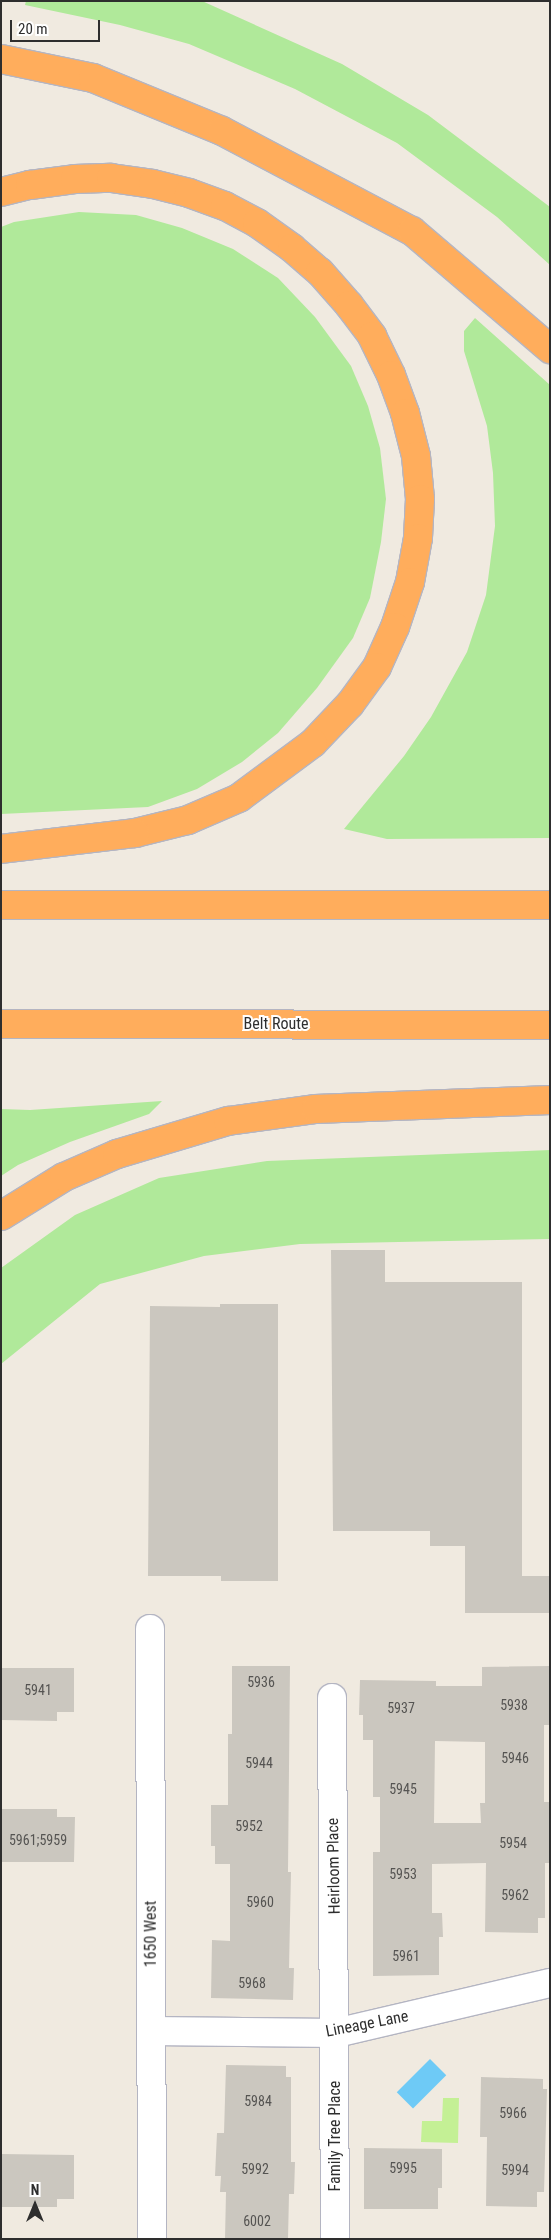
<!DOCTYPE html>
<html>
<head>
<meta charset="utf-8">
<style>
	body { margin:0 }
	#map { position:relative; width:551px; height:2240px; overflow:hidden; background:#f0eae0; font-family:"Roboto Condensed",sans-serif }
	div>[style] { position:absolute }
	.green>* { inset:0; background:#b0e99a }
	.pitch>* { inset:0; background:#c4f095 }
	.water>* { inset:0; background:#6ecaf6; transform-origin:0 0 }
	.building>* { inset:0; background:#cbc7bf }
	.roads { filter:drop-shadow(1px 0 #b4b5c2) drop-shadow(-1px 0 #b4b5c2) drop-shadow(0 1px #b4b5c2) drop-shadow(0 -1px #b4b5c2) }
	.street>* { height:28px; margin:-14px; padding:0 14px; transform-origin:14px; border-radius:14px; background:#fff }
	.highway>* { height:28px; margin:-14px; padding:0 14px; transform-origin:14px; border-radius:14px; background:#ffad5c }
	span { translate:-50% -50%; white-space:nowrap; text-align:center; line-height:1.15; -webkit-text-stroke:4px #fff; paint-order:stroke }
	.number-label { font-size:14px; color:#555452 }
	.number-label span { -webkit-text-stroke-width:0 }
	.street-label { font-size:16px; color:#2e2e2e }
	.frame { position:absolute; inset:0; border:2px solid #2e2e2e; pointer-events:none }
	.north { position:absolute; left:10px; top:2180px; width:50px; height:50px; -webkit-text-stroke:4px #fff; paint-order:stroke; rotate:0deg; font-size:14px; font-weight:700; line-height:20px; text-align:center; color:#2e2e2e }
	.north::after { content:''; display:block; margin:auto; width:18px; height:22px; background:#2e2e2e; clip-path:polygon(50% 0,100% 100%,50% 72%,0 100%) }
	.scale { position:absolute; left:10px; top:20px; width:90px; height:22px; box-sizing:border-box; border:2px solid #2e2e2e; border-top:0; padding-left:6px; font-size:15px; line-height:18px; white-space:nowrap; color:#2e2e2e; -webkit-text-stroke:4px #fff; paint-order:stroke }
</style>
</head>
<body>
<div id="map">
	<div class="green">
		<div style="clip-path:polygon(26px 1px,202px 1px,342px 64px,428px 115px,550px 207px,550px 265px,497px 217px,397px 143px,295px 89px,189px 44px,120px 25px,25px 5px)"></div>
		<div style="clip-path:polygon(79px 212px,136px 215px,182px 228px,233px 249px,278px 278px,315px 317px,351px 366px,368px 406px,380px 448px,386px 499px,381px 542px,370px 598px,353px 638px,317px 688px,278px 733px,242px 762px,197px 789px,148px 807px,1px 814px,1px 227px,14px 222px)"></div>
		<div style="clip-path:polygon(475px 318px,550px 385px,550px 838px,387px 839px,344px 829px,404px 756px,431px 717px,467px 652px,486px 595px,495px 526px,493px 473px,487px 426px,464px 351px,464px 331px)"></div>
		<div style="clip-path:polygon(162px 1101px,149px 1114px,70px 1142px,18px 1165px,1px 1176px,1px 1109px,30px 1110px)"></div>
		<div style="clip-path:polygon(550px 1150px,550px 1239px,300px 1244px,204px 1256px,100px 1284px,1px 1364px,1px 1268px,75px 1215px,159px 1178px,267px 1161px)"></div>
	</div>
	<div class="pitch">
		<div style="clip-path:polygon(443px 2098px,459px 2098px,458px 2143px,421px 2142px,422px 2121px,442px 2121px)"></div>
	</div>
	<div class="water">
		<div style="left:430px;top:2059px;width:23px;height:47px;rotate:45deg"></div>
	</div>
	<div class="building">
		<div style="clip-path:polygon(331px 1250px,385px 1250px,385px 1282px,522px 1282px,522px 1576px,550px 1576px,550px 1613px,465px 1613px,465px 1546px,430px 1546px,430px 1531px,333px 1531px)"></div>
		<div style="clip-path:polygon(220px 1304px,278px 1304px,278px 1581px,221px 1581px,221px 1576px,148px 1576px,150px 1306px,220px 1307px)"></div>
		<div style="clip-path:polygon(232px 1666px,290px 1666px,288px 1872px,291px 1872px,289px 1968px,294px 1968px,293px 2000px,211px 1998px,212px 1940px,230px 1941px,230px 1864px,215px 1864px,215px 1846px,211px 1846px,211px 1805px,228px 1805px,228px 1734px,232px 1734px)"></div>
		<div style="clip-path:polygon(evenodd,550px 1666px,550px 1725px,544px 1725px,544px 1802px,550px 1802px,550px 1863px,545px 1863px,545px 1918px,538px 1918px,538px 1933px,485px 1932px,486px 1863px,432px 1864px,432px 1913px,442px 1913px,443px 1937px,439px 1937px,439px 1975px,373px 1976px,373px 1852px,380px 1852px,380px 1797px,373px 1797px,373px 1740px,363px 1740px,363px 1715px,359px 1715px,360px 1680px,436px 1681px,436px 1686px,482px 1686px,482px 1667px,550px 1666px,435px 1741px,485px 1742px,485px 1803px,480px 1803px,481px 1823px,434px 1823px,435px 1741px)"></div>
		<div style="clip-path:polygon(1px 1668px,74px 1668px,74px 1712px,57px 1712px,57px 1721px,1px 1720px)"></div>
		<div style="clip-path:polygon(1px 1809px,57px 1809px,57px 1817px,75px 1817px,74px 1862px,1px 1862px)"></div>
		<div style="clip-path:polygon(226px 2065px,286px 2066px,286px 2077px,291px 2077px,291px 2162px,295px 2162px,294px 2194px,289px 2194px,288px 2239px,225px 2239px,226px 2192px,220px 2192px,221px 2176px,215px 2176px,217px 2133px,224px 2133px)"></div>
		<div style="clip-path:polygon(481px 2077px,543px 2079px,543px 2089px,547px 2089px,544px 2192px,537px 2192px,537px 2207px,486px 2206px,487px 2137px,480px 2137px)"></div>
		<div style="clip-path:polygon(364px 2148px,442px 2149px,442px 2188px,438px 2188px,438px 2209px,364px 2209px)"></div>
		<div style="clip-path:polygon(1px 2154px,74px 2155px,74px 2199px,57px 2199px,57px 2207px,1px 2207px)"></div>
	</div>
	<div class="roads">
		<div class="street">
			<div style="left:150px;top:1629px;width:610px;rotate:89.81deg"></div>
			<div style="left:332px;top:1698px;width:541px;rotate:89.68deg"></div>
			<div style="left:151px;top:2031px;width:185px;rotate:0.6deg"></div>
			<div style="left:336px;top:2033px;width:220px;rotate:-13.2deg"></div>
		</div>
		<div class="highway">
			<div style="left:1px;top:59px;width:94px;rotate:11.7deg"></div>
			<div style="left:93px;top:78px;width:139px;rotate:22.3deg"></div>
			<div style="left:222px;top:131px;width:215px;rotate:27.8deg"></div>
			<div style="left:412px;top:231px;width:182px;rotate:40.5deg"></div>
			<div style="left:1px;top:192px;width:30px;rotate:-14deg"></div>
			<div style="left:30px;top:185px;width:45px;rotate:-7.6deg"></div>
			<div style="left:75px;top:179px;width:36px;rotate:-2deg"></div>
			<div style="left:111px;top:178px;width:42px;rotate:8.1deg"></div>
			<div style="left:153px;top:184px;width:37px;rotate:14deg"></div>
			<div style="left:189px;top:193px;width:38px;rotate:20deg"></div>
			<div style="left:225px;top:206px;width:36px;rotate:28deg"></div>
			<div style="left:257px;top:223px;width:43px;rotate:35.5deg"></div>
			<div style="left:292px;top:248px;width:37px;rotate:41deg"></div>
			<div style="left:320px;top:272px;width:44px;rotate:48.7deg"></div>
			<div style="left:349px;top:305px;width:39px;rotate:53deg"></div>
			<div style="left:372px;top:336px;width:43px;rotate:64deg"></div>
			<div style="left:391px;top:375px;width:40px;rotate:69.8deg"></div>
			<div style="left:405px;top:413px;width:44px;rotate:75.7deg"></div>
			<div style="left:416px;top:456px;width:43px;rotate:84.7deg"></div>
			<div style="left:420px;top:499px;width:39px;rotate:93deg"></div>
			<div style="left:418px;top:538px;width:45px;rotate:100.3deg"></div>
			<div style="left:410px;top:582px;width:47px;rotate:108.4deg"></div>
			<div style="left:395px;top:627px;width:44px;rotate:114.2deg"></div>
			<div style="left:377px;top:667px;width:46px;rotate:126.1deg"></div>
			<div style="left:350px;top:704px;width:54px;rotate:133.5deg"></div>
			<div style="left:313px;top:743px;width:92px;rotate:143.4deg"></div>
			<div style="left:239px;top:798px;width:56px;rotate:156.7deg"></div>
			<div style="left:188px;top:820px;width:55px;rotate:166.2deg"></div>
			<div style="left:135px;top:833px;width:135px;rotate:173.2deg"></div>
			<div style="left:1px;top:905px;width:549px"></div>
			<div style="left:1px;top:1024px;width:549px;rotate:0.1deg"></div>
			<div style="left:1px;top:1216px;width:74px;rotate:-31.8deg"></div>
			<div style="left:64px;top:1177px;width:58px;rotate:-23.5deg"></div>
			<div style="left:117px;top:1154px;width:116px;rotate:-16.6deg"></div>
			<div style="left:228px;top:1121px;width:89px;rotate:-7.8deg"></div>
			<div style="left:316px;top:1109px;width:234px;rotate:-2.2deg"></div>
		</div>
	</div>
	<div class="number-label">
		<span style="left:261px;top:1682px">5936</span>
		<span style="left:38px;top:1690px">5941</span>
		<span style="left:514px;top:1705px">5938</span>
		<span style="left:401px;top:1708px">5937</span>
		<span style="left:515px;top:1758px">5946</span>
		<span style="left:259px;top:1763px">5944</span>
		<span style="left:403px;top:1789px">5945</span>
		<span style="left:249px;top:1826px">5952</span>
		<span style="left:38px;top:1840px">5961;5959</span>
		<span style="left:513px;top:1843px">5954</span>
		<span style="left:403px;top:1874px">5953</span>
		<span style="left:515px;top:1895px">5962</span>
		<span style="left:260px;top:1902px">5960</span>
		<span style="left:406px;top:1956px">5961</span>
		<span style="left:252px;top:1983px">5968</span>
		<span style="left:258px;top:2101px">5984</span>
		<span style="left:513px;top:2113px">5966</span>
		<span style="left:403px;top:2168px">5995</span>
		<span style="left:255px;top:2169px">5992</span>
		<span style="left:515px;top:2170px">5994</span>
		<span style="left:257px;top:2221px">6002</span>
	</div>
	<div class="street-label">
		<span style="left:276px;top:1024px">Belt Route</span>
		<span style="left:334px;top:1866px;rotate:-91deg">Heirloom Place</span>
		<span style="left:151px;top:1934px;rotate:-90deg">1650 West</span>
		<span style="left:367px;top:2024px;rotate:-11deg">Lineage Lane</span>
		<span style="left:335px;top:2136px;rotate:-90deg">Family Tree Place</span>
	</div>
	<div class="frame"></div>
	<div class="north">N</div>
	<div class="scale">20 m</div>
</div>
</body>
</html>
